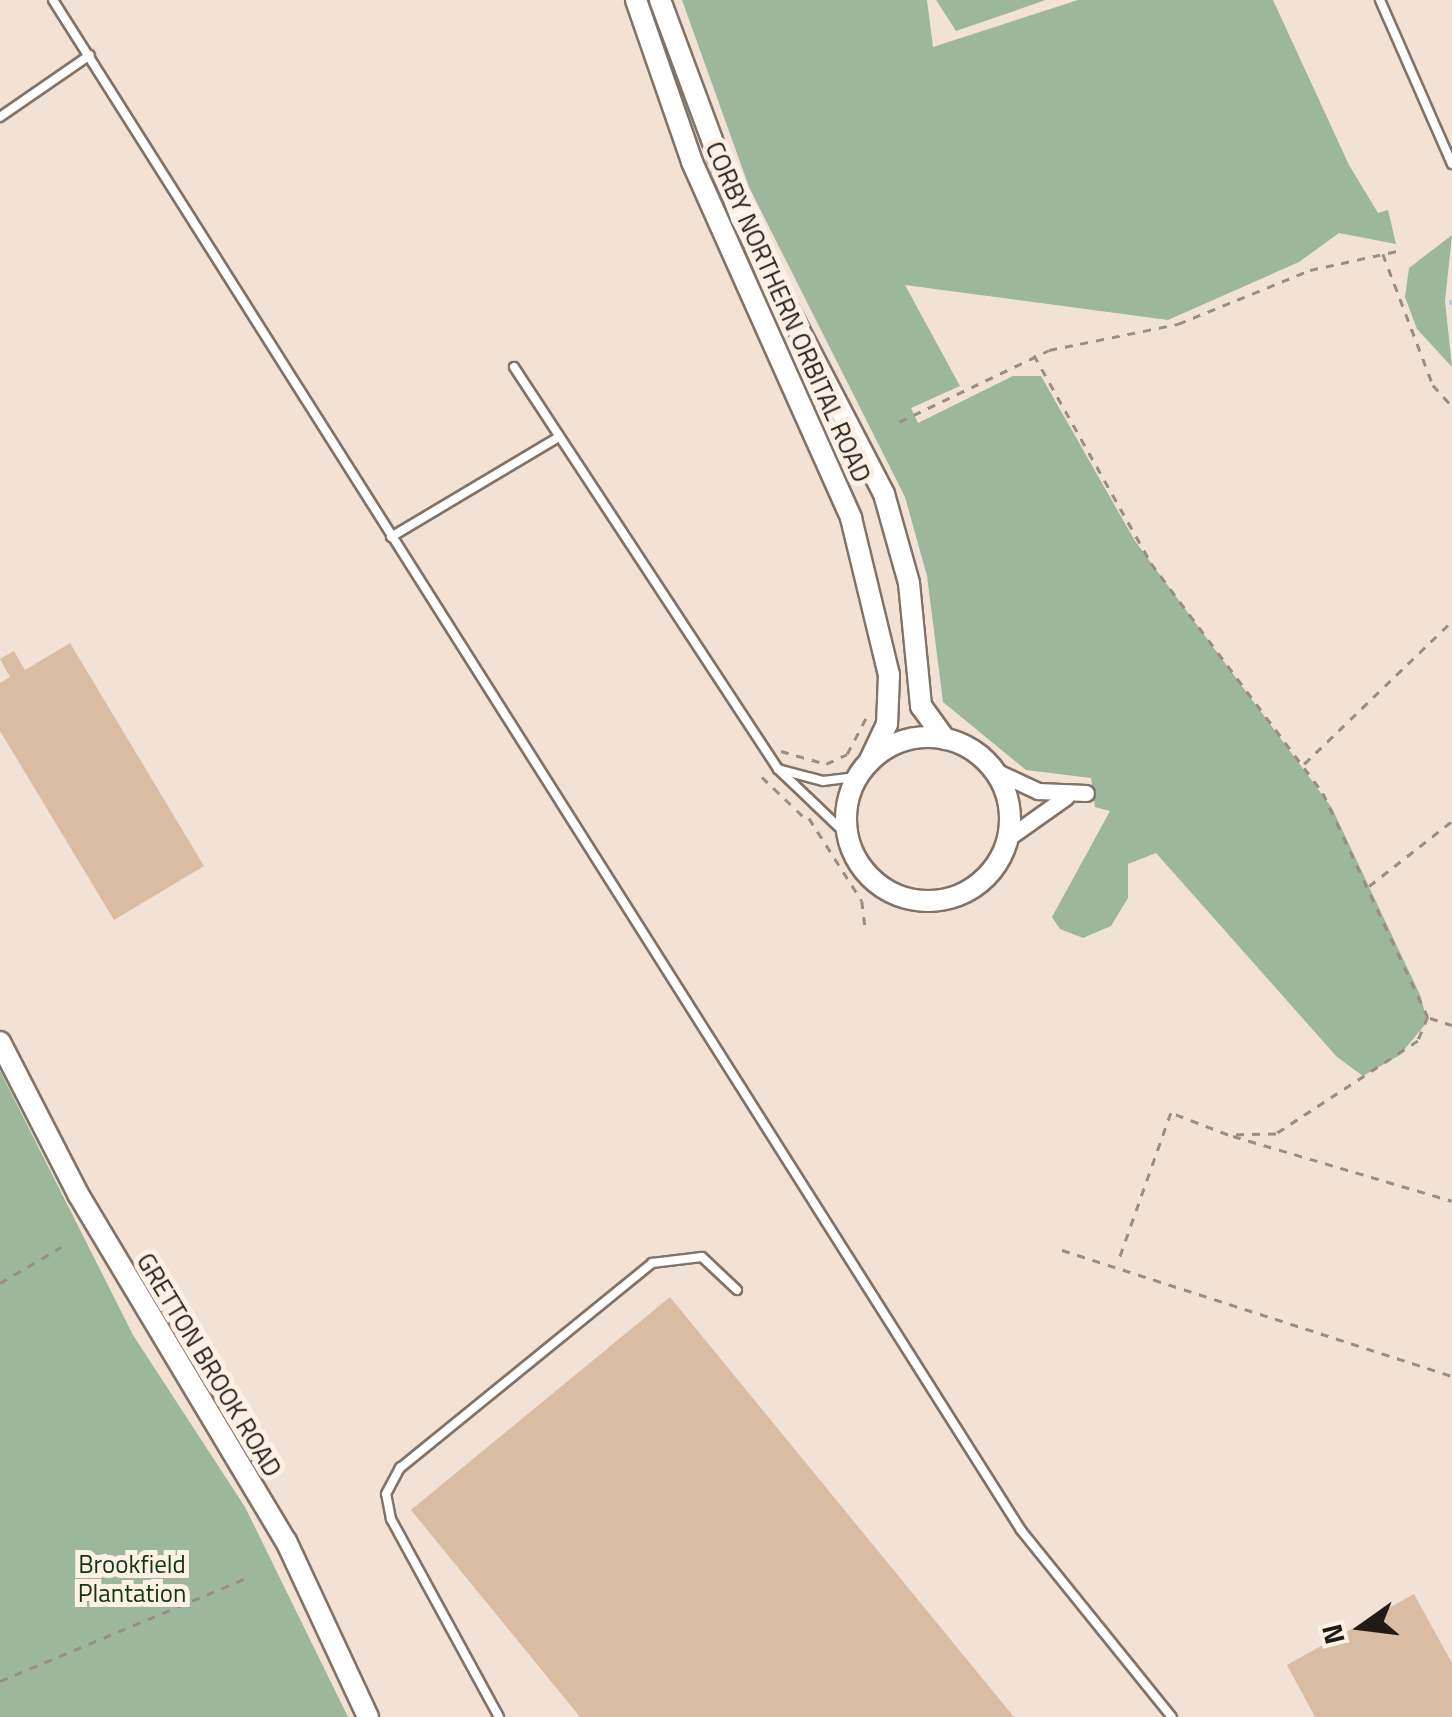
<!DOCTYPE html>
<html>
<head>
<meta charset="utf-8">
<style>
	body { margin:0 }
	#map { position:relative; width:1452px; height:1717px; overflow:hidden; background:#f2e2d5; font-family:"Titillium Web",sans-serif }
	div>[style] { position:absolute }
	.forest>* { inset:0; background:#9cb79b }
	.stream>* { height:5px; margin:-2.5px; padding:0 2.5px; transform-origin:2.5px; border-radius:2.5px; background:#afc6e4 }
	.building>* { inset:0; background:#dabca2 }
	.path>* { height:2.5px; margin-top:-1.25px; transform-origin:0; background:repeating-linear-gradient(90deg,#998e84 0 8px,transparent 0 16px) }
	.roads { filter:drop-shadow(2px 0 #817367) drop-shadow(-2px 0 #817367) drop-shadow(0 2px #817367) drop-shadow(0 -2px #817367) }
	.service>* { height:8px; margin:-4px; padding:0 4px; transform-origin:4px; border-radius:4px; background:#fff }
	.minor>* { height:15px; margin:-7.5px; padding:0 7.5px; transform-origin:7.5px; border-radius:7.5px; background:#fff }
	.tertiary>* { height:20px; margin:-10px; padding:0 10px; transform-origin:10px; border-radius:10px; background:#fff }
	.tertiary>.ring { margin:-10px; padding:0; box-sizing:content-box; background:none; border:20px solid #fff; border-radius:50% }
	span { translate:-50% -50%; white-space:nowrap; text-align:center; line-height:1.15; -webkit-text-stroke:10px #fdf0e5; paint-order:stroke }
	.street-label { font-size:25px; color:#211b16 }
	.park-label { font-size:25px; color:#103913 }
	.north { position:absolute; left:1312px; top:1577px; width:100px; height:100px; -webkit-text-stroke:8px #fdf0e5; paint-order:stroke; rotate:256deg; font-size:28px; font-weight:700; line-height:40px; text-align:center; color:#211b16 }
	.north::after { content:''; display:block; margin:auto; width:35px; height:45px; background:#211b16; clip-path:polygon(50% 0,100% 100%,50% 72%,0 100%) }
</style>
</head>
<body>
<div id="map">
	<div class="forest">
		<div style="clip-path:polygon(682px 0,927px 0,933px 47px,1078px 0,1273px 0,1349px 165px,1378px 213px,1388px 210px,1396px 244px,1339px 233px,1299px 262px,1168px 320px,905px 285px,960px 386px,911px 408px,918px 423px,1013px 376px,1041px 376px,1135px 541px,1332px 808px,1421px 997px,1427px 1022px,1400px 1055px,1363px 1076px,1337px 1057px,1156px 853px,1128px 864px,1128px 898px,1111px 926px,1083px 938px,1060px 929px,1052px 917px,1110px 811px,1095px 807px,1091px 778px,1026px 770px,943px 702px,927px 576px,905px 497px,749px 187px)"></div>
		<div style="clip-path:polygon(936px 0,1046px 0,956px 31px)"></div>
		<div style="clip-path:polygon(1452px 235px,1445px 301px,1452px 367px,1417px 329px,1405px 297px,1409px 268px)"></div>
		<div style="clip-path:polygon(0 1071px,133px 1335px,245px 1507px,348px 1717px,0 1717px)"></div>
	</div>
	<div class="stream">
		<div style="left:1451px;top:302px;width:1px;rotate:45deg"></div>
	</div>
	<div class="building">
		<div style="clip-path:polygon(70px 643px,204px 866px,114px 920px,0 731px,0 683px,10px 677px,0 659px,14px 651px,25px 670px)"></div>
		<div style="clip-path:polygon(670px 1297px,1014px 1717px,580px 1717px,411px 1510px)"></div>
		<div style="clip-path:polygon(1414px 1594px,1452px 1663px,1452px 1717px,1315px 1717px,1287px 1665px)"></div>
	</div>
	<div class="path">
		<div style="left:1383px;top:254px;width:140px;rotate:69.1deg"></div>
		<div style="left:1433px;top:385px;width:28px;rotate:48deg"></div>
		<div style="left:1034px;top:355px;width:239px;rotate:60.6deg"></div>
		<div style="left:1151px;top:563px;width:287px;rotate:53.2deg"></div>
		<div style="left:1323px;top:793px;width:247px;rotate:64.9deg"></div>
		<div style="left:1428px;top:1017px;width:26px;rotate:113deg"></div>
		<div style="left:1418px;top:1041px;width:170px;rotate:146.8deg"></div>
		<div style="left:1276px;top:1134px;width:48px;rotate:178.8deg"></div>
		<div style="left:1228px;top:1135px;width:61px;rotate:-158.9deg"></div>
		<div style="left:1171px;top:1113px;width:159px;rotate:109.5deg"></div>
		<div style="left:899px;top:422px;width:166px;rotate:-25.6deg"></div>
		<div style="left:1049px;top:350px;width:132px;rotate:-11.4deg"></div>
		<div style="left:1178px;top:324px;width:143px;rotate:-22.2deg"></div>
		<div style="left:1310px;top:270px;width:89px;rotate:-12.3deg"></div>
		<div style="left:781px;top:751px;width:47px;rotate:16.1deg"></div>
		<div style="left:826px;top:764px;width:23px;rotate:-25deg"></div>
		<div style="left:847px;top:754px;width:45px;rotate:-62.3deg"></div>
		<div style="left:1304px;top:764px;width:206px;rotate:-44deg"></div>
		<div style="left:762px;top:777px;width:62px;rotate:43.7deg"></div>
		<div style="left:809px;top:818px;width:98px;rotate:57.4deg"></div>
		<div style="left:862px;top:901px;width:26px;rotate:83deg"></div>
		<div style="left:1369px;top:886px;width:105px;rotate:-38.1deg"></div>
		<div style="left:1430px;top:1018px;width:23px;rotate:18deg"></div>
		<div style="left:1233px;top:1136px;width:228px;rotate:16.5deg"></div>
		<div style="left:1062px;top:1250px;width:410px;rotate:17.9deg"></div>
		<div style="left:0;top:1283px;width:71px;rotate:-30.5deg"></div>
		<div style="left:0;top:1681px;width:272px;rotate:-22.7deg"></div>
	</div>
	<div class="roads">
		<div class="service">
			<div style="left:53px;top:0;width:1811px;rotate:57.68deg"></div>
			<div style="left:1021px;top:1530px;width:240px;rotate:51.1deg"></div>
			<div style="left:1380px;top:0;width:179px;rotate:66.3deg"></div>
			<div style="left:0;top:117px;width:109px;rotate:-34.6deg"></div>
			<div style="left:514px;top:367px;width:481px;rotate:56.7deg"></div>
			<div style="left:778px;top:769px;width:95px;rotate:43.7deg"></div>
			<div style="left:391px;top:537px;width:193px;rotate:-30.8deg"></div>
			<div style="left:778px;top:769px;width:47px;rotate:14.9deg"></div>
			<div style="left:823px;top:781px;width:34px;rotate:-7deg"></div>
			<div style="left:499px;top:1717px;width:226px;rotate:-118.6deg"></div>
			<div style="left:391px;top:1519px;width:25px;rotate:-101deg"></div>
			<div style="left:386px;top:1494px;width:30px;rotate:-62deg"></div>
			<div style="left:400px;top:1468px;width:325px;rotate:-39.1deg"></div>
			<div style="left:652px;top:1263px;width:50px;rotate:-6.8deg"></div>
			<div style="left:702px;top:1257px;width:48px;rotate:43.3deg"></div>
		</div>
		<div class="minor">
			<div style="left:993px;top:770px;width:50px;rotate:25deg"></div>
			<div style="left:1038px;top:791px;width:48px;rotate:2.4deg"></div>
			<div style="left:1008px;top:838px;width:71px;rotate:-35.3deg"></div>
		</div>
		<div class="tertiary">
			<div style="left:636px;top:0;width:171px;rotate:70.9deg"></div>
			<div style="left:692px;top:162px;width:390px;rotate:65.9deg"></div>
			<div style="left:851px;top:518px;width:162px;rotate:76.4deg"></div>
			<div style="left:889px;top:675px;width:49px;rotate:92.3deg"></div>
			<div style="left:887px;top:724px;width:42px;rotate:115.3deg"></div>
			<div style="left:660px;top:0;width:233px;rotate:69.6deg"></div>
			<div style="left:741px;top:218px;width:311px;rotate:62.6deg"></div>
			<div style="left:884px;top:494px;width:92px;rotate:74.3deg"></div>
			<div style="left:909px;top:583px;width:124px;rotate:84.4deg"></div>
			<div style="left:921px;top:706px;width:41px;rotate:54deg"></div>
			<div class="ring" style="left:846px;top:737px;width:144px;height:144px"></div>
			<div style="left:0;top:1042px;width:171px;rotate:62.8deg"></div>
			<div style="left:78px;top:1194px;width:405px;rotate:59.1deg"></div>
			<div style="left:286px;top:1541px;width:194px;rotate:65deg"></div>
		</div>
	</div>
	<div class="street-label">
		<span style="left:788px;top:312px;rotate:66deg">CORBY NORTHERN ORBITAL ROAD</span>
		<span style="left:209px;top:1365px;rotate:59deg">GRETTON BROOK ROAD</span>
	</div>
	<div class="park-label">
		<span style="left:132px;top:1579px">Brookfield<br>Plantation</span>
	</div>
	<div class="north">N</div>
</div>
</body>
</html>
